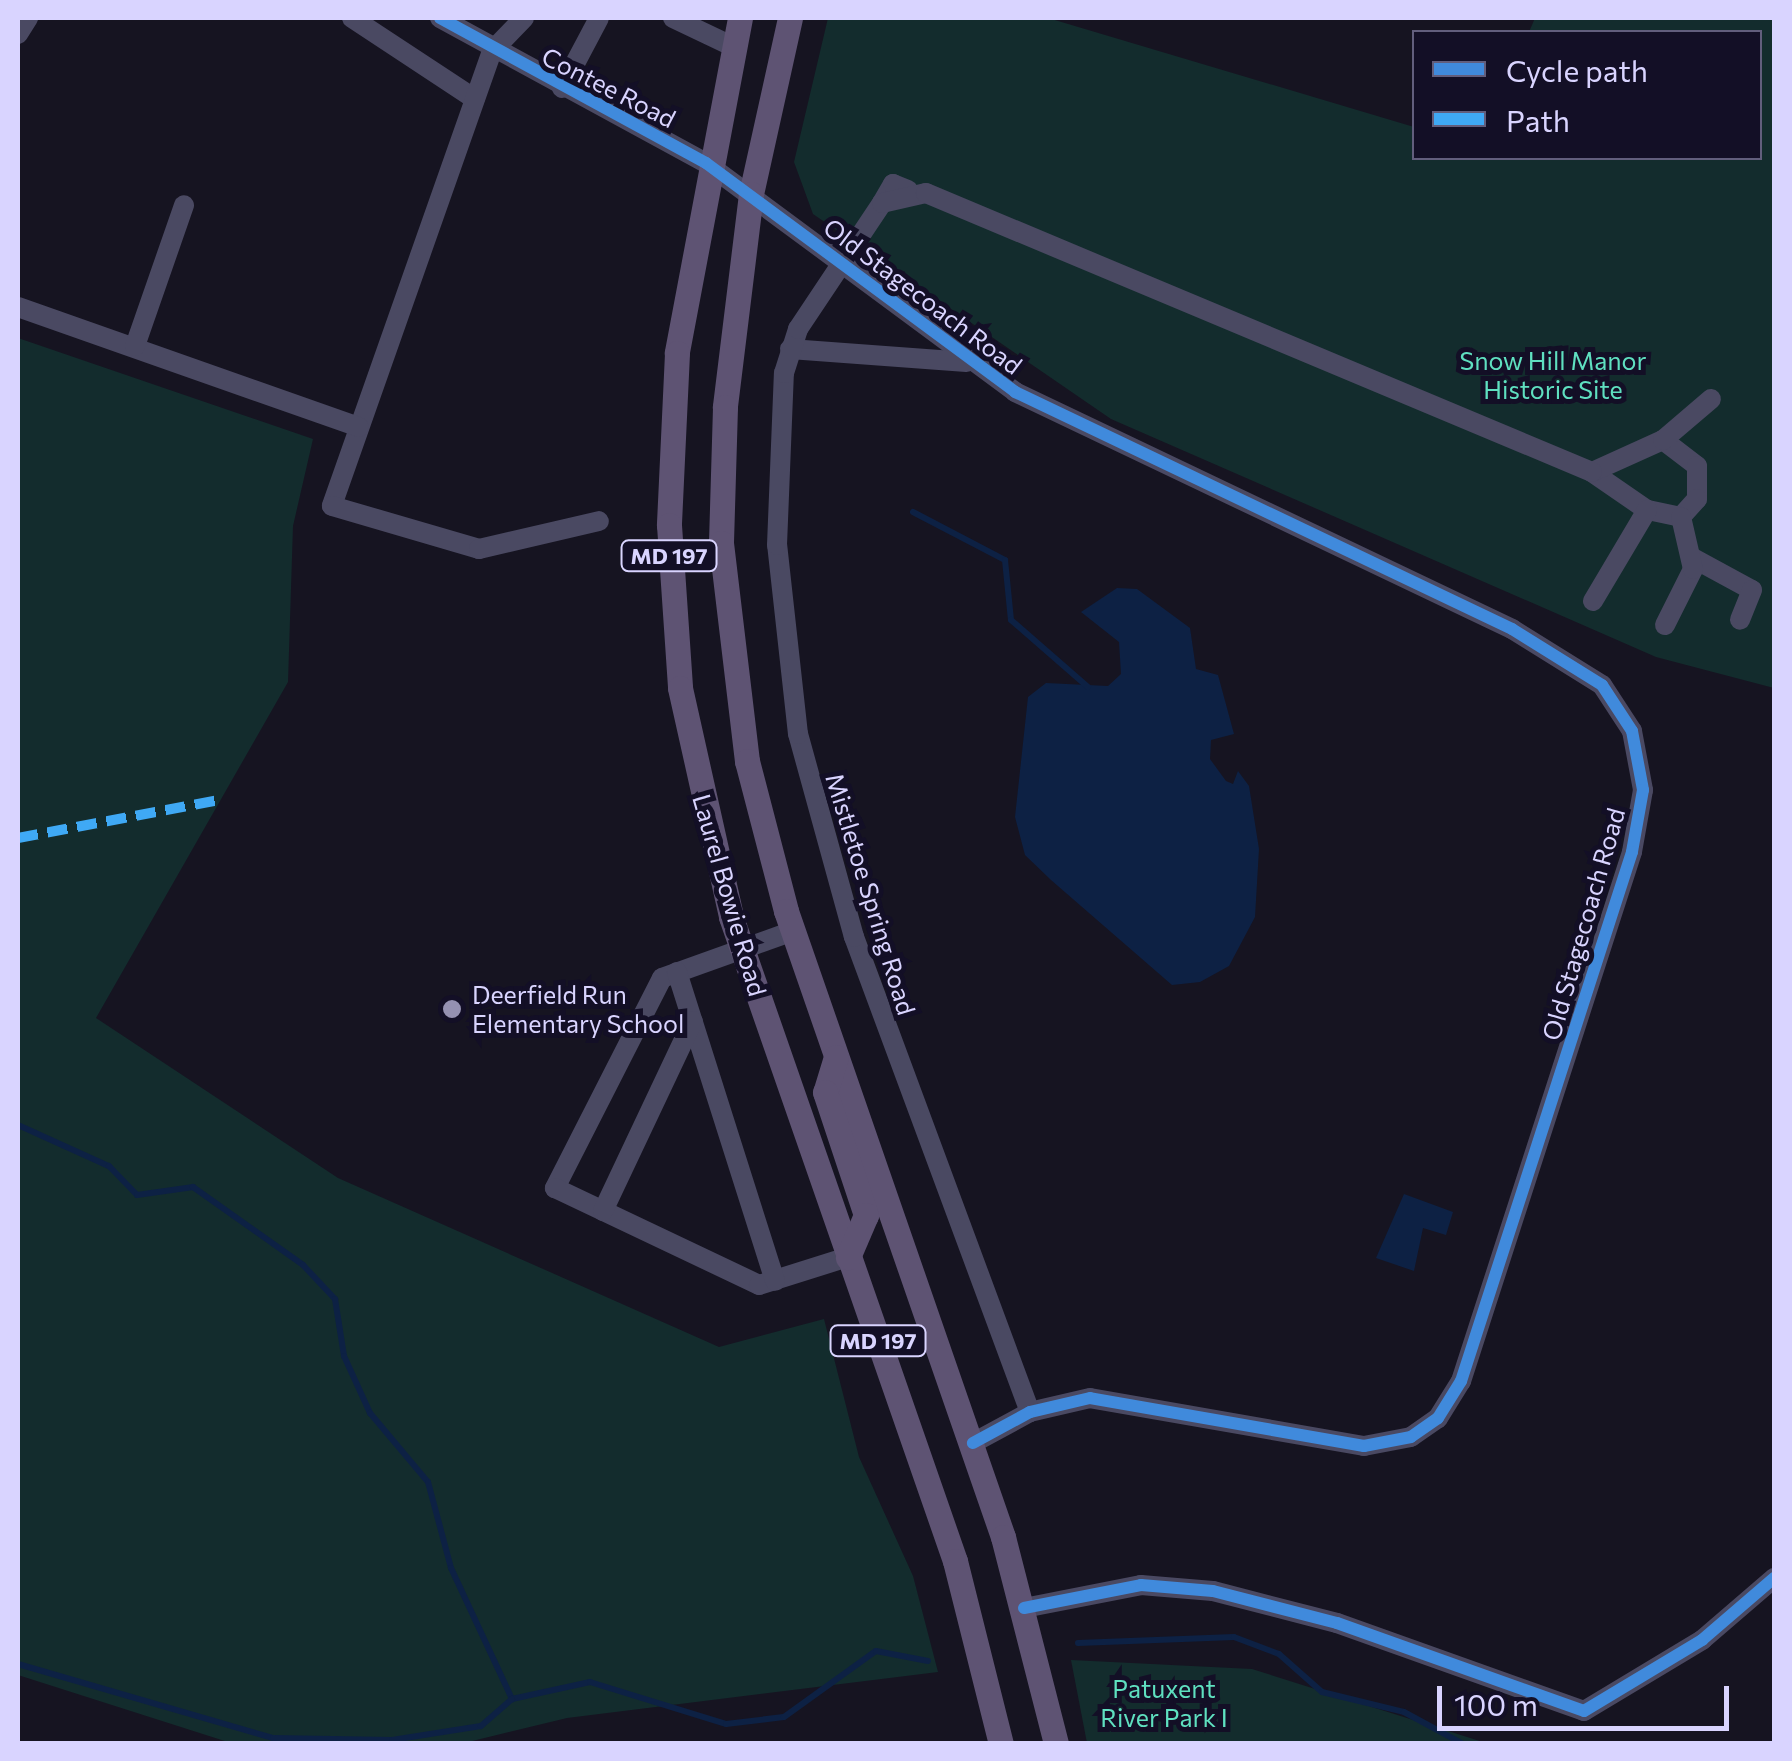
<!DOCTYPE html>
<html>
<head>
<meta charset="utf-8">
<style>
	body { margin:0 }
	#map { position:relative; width:1792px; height:1761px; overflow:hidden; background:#161421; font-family:Commissioner,sans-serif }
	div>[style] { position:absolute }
	.green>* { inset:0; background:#132c2d }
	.water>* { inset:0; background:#0d2144 }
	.stream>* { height:6px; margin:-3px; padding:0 3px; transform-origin:3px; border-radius:3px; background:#0d2144 }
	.minor>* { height:20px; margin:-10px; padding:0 10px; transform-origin:10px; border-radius:10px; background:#4a4962 }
	.major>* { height:25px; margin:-12.5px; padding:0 12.5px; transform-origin:12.5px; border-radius:12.5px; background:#5e5373 }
	.quiet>* { height:10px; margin-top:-5px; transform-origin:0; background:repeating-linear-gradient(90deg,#3fa9f5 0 20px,transparent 0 30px) }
	.cycleway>* { height:12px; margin:-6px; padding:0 6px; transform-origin:6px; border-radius:6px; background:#408adc }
	.dots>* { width:28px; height:28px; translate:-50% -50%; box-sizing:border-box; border:5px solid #130f26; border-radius:50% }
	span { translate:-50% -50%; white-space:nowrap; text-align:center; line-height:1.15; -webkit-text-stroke:10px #130f26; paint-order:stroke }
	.shield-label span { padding:2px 8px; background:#130f26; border:2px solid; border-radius:8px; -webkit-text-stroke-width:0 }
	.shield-label { font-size:22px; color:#d9d4ff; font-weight:700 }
	.street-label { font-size:25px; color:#d9d4ff }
	.park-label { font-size:25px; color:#5fe0c0 }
	.poi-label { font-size:25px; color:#d9d4ff }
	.left { translate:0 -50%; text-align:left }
	.frame { position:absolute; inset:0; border:20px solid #d9d4ff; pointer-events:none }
	.legend { position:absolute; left:1412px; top:30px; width:350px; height:130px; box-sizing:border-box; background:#130f26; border:2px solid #625e7d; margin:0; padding:12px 18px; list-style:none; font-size:30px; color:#d9d4ff }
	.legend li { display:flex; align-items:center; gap:20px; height:50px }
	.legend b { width:50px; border:2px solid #625e7d }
	.scale { position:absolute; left:1437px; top:1686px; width:292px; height:45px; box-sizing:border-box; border:5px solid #d9d4ff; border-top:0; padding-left:12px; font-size:30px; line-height:35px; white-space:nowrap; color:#d9d4ff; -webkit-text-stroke:8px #130f26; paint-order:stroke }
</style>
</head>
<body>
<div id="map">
	<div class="green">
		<div style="clip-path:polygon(828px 18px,1048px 18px,1414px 127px,1414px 158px,1760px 158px,1760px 32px,1529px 32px,1535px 18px,1774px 18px,1774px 688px,1656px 657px,1111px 419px,813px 214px,794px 162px)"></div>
		<div style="clip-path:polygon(18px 338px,313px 439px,293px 526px,288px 682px,96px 1018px,338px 1178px,719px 1347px,824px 1319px,859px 1457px,913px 1576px,938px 1672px,567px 1718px,460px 1744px,231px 1743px,18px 1675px)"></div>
		<div style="clip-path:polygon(1071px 1660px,1252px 1669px,1486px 1743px,1087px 1743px)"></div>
	</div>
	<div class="water">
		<div style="clip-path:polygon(1117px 588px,1137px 589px,1190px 628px,1196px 669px,1218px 675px,1234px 734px,1211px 740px,1210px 759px,1226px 781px,1233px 784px,1238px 771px,1249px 786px,1259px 849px,1255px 917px,1229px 966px,1200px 982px,1172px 985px,1051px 880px,1025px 855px,1015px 817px,1028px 697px,1046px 683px,1108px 686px,1121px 674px,1119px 642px,1081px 612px)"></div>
		<div style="clip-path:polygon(1404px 1194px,1453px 1212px,1446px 1235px,1423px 1228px,1414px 1271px,1376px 1258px)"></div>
	</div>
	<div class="stream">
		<div style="left:913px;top:512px;width:104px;rotate:27.6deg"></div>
		<div style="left:1005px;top:560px;width:60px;rotate:84.3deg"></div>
		<div style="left:1011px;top:620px;width:102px;rotate:41deg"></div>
		<div style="left:18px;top:1125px;width:100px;rotate:24.3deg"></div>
		<div style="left:109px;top:1166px;width:40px;rotate:46deg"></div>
		<div style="left:137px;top:1195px;width:57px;rotate:-8.1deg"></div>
		<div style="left:193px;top:1187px;width:135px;rotate:35.3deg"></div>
		<div style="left:303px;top:1265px;width:47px;rotate:46.7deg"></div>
		<div style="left:335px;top:1299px;width:58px;rotate:81deg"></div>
		<div style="left:344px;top:1356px;width:63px;rotate:65.5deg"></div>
		<div style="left:370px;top:1413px;width:90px;rotate:50deg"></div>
		<div style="left:428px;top:1482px;width:89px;rotate:75deg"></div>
		<div style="left:451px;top:1568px;width:145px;rotate:65deg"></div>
		<div style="left:512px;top:1699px;width:80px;rotate:-12.3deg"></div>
		<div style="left:590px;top:1682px;width:142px;rotate:17.2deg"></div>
		<div style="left:726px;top:1724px;width:58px;rotate:-6.9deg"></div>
		<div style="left:784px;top:1717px;width:113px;rotate:-35.7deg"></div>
		<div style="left:876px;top:1651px;width:53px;rotate:10.9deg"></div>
		<div style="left:1078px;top:1643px;width:156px;rotate:-2.2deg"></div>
		<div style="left:1234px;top:1637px;width:48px;rotate:20.7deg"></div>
		<div style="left:1279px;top:1654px;width:57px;rotate:41.5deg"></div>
		<div style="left:1322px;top:1692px;width:84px;rotate:13.7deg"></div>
		<div style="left:1404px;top:1712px;width:67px;rotate:28.5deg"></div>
		<div style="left:18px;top:1664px;width:266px;rotate:16.2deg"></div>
		<div style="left:273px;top:1738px;width:119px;rotate:1deg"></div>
		<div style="left:392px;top:1740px;width:90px;rotate:-8.9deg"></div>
		<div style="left:481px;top:1726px;width:41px;rotate:-41.1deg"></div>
	</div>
	<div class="minor">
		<div style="left:352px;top:18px;width:147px;rotate:33.4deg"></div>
		<div style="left:440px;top:18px;width:303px;rotate:28.6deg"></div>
		<div style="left:706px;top:163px;width:385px;rotate:36.5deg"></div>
		<div style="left:1015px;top:392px;width:551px;rotate:25.49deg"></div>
		<div style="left:1512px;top:629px;width:106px;rotate:31.9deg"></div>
		<div style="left:1602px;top:685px;width:55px;rotate:56.9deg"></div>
		<div style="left:1632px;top:731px;width:60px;rotate:79.4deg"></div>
		<div style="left:1643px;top:790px;width:63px;rotate:100.1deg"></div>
		<div style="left:1632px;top:852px;width:556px;rotate:107.91deg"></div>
		<div style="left:1461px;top:1381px;width:44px;rotate:121.9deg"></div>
		<div style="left:1438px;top:1418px;width:33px;rotate:145deg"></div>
		<div style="left:1411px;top:1437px;width:48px;rotate:169.2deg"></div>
		<div style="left:1364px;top:1446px;width:278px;rotate:-170.1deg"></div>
		<div style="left:1090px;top:1398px;width:62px;rotate:166.9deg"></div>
		<div style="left:1030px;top:1412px;width:65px;rotate:151.5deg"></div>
		<div style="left:524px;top:18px;width:46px;rotate:134.1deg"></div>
		<div style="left:492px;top:51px;width:482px;rotate:109.4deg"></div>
		<div style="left:332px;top:506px;width:153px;rotate:16.3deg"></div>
		<div style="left:479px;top:549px;width:123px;rotate:-13.1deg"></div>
		<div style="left:673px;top:18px;width:68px;rotate:25.4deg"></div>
		<div style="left:18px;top:34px;width:19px;rotate:-58deg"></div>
		<div style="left:562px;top:88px;width:79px;rotate:-62.1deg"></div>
		<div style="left:882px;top:203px;width:22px;rotate:-60deg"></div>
		<div style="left:893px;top:184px;width:16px;rotate:22deg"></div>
		<div style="left:18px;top:307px;width:361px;rotate:19.4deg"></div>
		<div style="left:135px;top:346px;width:149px;rotate:-70.8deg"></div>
		<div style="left:790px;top:349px;width:177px;rotate:4.2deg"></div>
		<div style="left:1663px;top:440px;width:43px;rotate:37.4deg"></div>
		<div style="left:1697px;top:466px;width:33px;rotate:90deg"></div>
		<div style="left:1697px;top:499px;width:24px;rotate:132deg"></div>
		<div style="left:1681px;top:517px;width:35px;rotate:-168deg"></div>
		<div style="left:1647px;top:510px;width:67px;rotate:-145.4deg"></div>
		<div style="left:1592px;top:472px;width:78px;rotate:-24.3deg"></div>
		<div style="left:1663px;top:440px;width:63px;rotate:-40.5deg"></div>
		<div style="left:1693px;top:558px;width:67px;rotate:28.5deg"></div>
		<div style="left:1752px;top:590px;width:32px;rotate:112deg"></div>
		<div style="left:1593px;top:601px;width:106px;rotate:-59.3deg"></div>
		<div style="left:1665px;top:625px;width:63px;rotate:-63.4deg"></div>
		<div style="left:1693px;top:569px;width:53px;rotate:-103deg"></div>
		<div style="left:793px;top:931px;width:139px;rotate:160.3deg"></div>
		<div style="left:662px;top:978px;width:236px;rotate:117deg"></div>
		<div style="left:555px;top:1188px;width:226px;rotate:25.4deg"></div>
		<div style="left:759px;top:1285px;width:93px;rotate:-17.5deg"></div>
		<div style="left:677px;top:972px;width:324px;rotate:72.4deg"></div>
		<div style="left:603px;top:1211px;width:210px;rotate:-64.7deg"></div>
		<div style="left:1030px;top:1412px;width:507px;rotate:-110.33deg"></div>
		<div style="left:854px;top:937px;width:211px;rotate:-105.4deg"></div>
		<div style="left:798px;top:734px;width:190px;rotate:-96.3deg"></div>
		<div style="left:777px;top:545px;width:172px;rotate:-87.7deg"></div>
		<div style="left:784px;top:373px;width:46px;rotate:-72.3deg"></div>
		<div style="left:798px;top:329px;width:151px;rotate:-56.3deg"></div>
		<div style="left:882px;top:203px;width:45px;rotate:-12.8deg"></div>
		<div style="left:926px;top:193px;width:722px;rotate:22.73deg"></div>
		<div style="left:1024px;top:1608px;width:119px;rotate:-11.1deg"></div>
		<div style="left:1141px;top:1585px;width:72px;rotate:4.8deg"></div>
		<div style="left:1213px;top:1591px;width:128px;rotate:14.5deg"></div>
		<div style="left:1337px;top:1623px;width:262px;rotate:19.6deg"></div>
		<div style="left:1584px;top:1711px;width:138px;rotate:-31deg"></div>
		<div style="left:1702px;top:1640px;width:95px;rotate:-40.7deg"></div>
	</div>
	<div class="major">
		<div style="left:740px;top:18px;width:341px;rotate:100.7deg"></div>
		<div style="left:677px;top:353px;width:172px;rotate:92.7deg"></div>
		<div style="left:669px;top:525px;width:163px;rotate:86.1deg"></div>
		<div style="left:680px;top:688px;width:235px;rotate:77.4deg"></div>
		<div style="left:731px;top:917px;width:682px;rotate:70.82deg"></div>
		<div style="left:955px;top:1561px;width:189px;rotate:75.9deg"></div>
		<div style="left:790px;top:18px;width:180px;rotate:102.5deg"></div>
		<div style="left:751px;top:194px;width:215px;rotate:97deg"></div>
		<div style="left:725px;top:407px;width:136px;rotate:91.7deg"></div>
		<div style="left:721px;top:543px;width:220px;rotate:83.2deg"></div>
		<div style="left:747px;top:761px;width:155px;rotate:75.4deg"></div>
		<div style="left:786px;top:911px;width:663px;rotate:70.88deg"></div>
		<div style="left:1003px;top:1537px;width:214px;rotate:75.6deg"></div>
		<div style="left:836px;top:1057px;width:37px;rotate:107deg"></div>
		<div style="left:825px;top:1092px;width:130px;rotate:71.6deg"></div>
		<div style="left:866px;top:1215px;width:46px;rotate:113.2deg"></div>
	</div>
	<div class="quiet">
		<div style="left:18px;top:838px;width:206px;rotate:-10.7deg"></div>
	</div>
	<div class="cycleway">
		<div style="left:440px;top:18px;width:303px;rotate:28.6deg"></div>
		<div style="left:706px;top:163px;width:385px;rotate:36.5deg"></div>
		<div style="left:1015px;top:392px;width:551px;rotate:25.49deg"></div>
		<div style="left:1512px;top:629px;width:106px;rotate:31.9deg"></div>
		<div style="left:1602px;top:685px;width:55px;rotate:56.9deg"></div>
		<div style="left:1632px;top:731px;width:60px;rotate:79.4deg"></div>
		<div style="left:1643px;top:790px;width:63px;rotate:100.1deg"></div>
		<div style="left:1632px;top:852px;width:556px;rotate:107.91deg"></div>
		<div style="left:1461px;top:1381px;width:44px;rotate:121.9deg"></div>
		<div style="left:1438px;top:1418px;width:33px;rotate:145deg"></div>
		<div style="left:1411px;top:1437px;width:48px;rotate:169.2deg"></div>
		<div style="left:1364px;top:1446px;width:278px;rotate:-170.1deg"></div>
		<div style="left:1090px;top:1398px;width:62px;rotate:166.9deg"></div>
		<div style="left:1030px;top:1412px;width:65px;rotate:151.5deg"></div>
		<div style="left:1024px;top:1608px;width:119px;rotate:-11.1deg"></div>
		<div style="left:1141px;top:1585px;width:72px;rotate:4.8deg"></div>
		<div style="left:1213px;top:1591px;width:128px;rotate:14.5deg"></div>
		<div style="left:1337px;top:1623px;width:262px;rotate:19.6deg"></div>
		<div style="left:1584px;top:1711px;width:138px;rotate:-31deg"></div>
		<div style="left:1702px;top:1640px;width:95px;rotate:-40.7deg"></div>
	</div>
	<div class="dots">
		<div style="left:452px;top:1009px;background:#9591b1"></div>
	</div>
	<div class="shield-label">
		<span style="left:669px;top:556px">MD 197</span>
		<span style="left:878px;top:1341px">MD 197</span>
	</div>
	<div class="street-label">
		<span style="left:609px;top:87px;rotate:27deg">Contee Road</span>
		<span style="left:923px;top:296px;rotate:37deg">Old Stagecoach Road</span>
		<span style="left:871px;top:894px;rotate:73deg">Mistletoe Spring Road</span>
		<span style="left:730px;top:895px;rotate:74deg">Laurel Bowie Road</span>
		<span style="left:1583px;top:924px;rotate:-74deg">Old Stagecoach Road</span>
	</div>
	<div class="park-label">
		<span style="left:1553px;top:375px">Snow Hill Manor<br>Historic Site</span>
		<span style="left:1164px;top:1703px">Patuxent<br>River Park I</span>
	</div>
	<div class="poi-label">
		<span class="left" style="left:472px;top:1009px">Deerfield Run<br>Elementary School</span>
	</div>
	<div class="frame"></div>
	<ul class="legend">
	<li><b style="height:12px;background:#408adc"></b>Cycle path</li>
	<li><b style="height:12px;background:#3fa9f5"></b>Path</li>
	</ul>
	<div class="scale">100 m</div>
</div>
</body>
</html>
